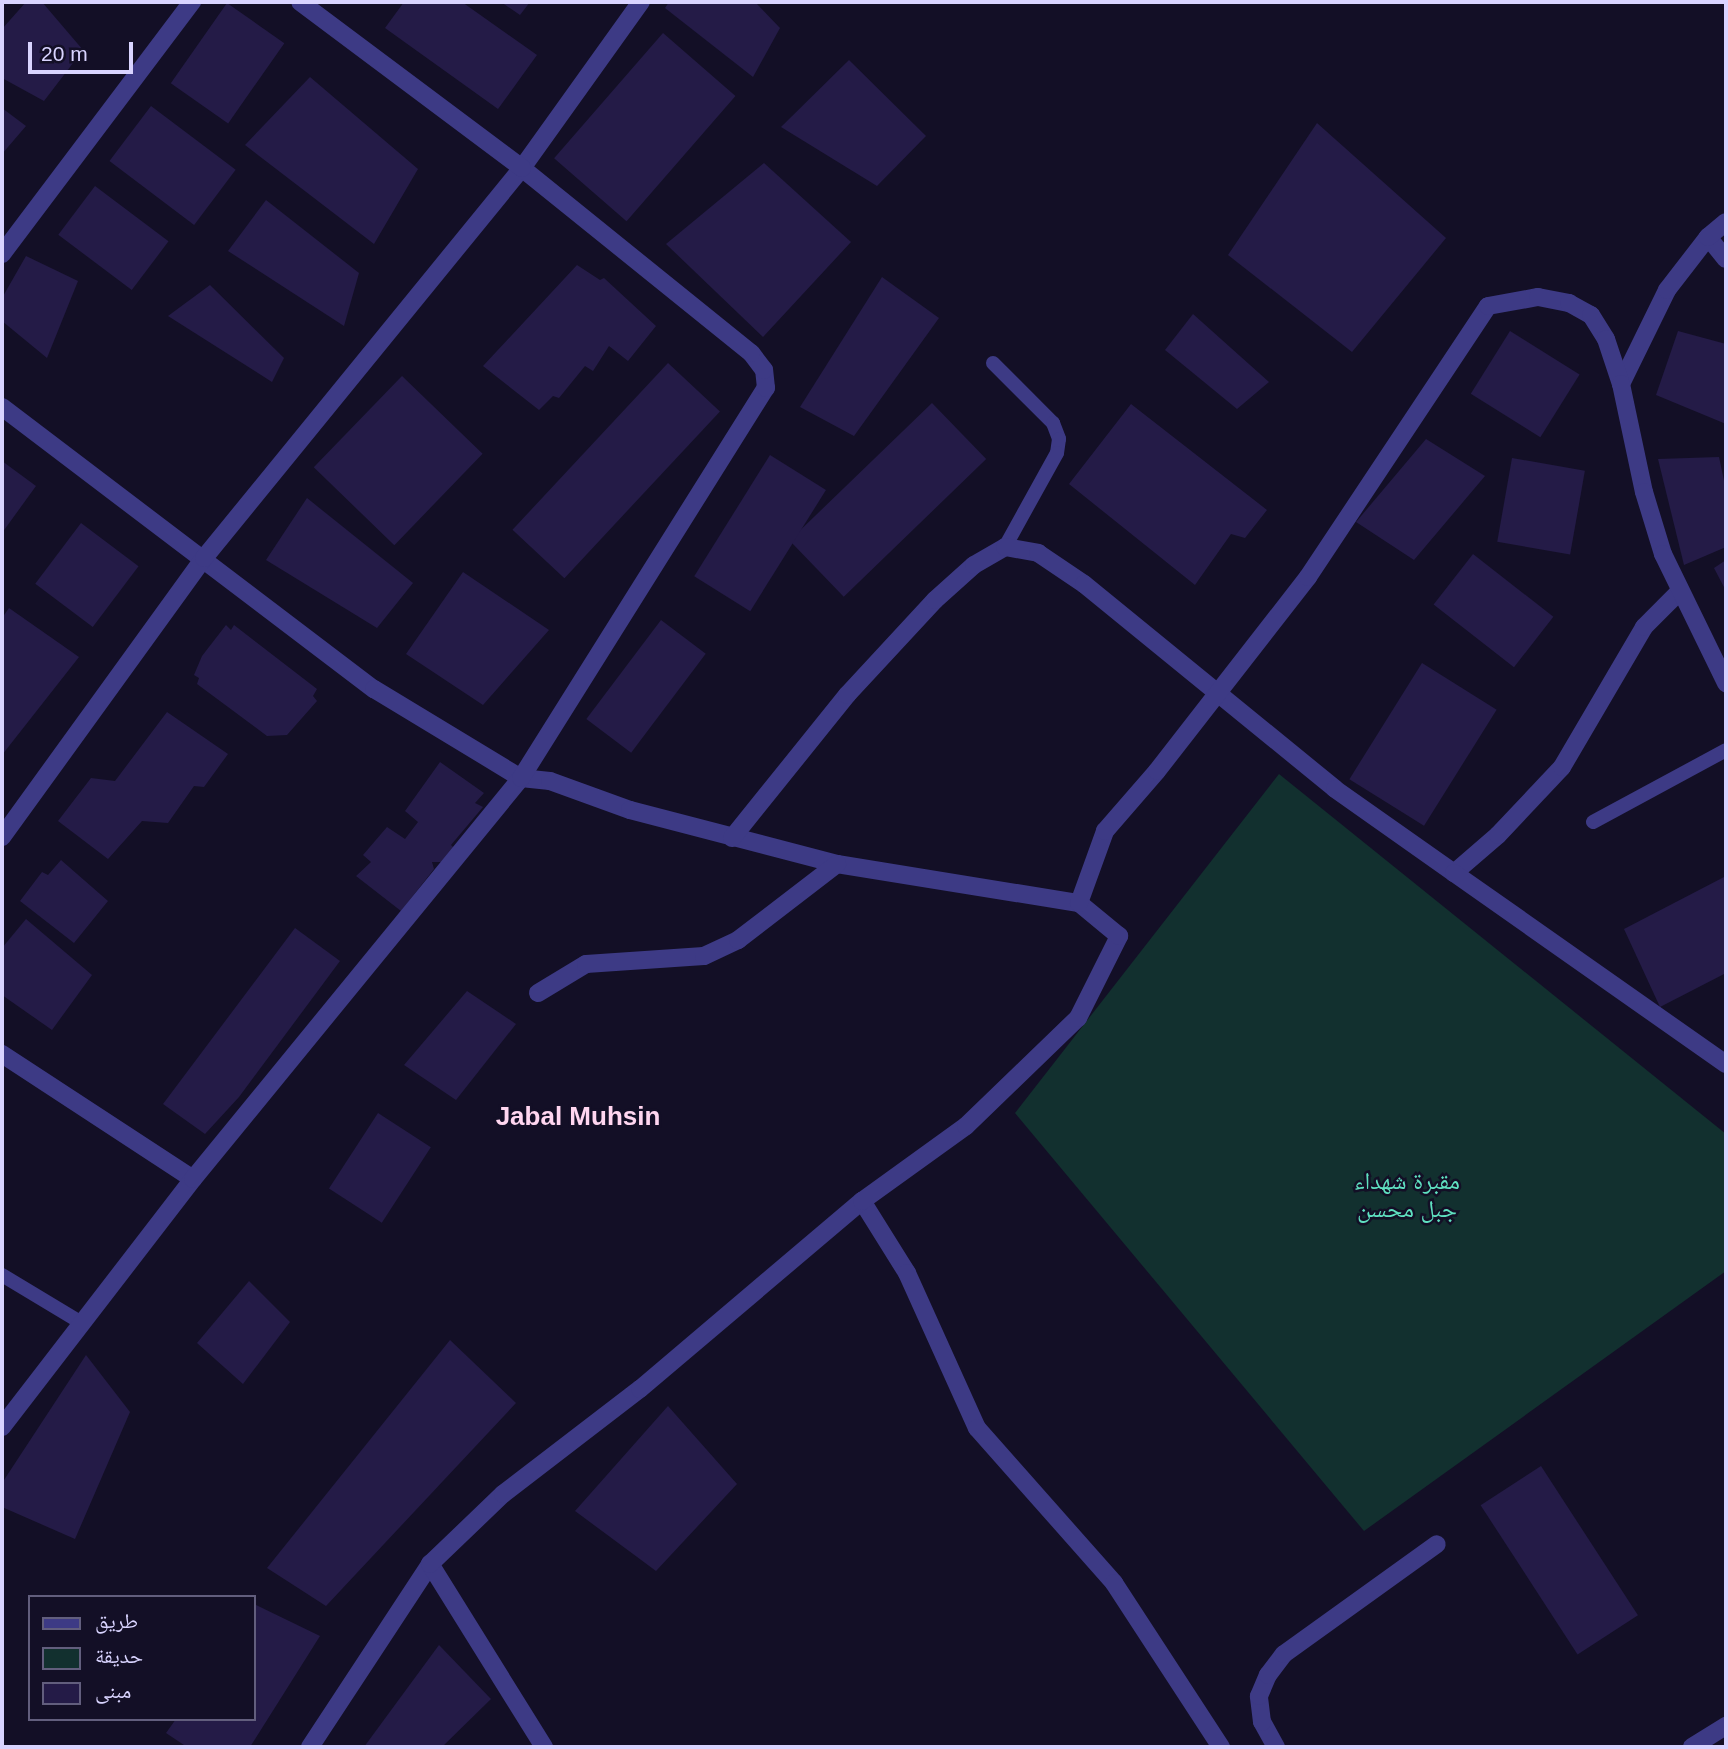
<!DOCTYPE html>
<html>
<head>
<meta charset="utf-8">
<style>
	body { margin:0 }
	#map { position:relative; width:1728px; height:1749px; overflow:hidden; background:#130f26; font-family:Arial,"Noto Naskh Arabic",sans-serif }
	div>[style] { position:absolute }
	.green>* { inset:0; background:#12302f }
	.building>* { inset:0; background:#241b47; transform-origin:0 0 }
	.lane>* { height:14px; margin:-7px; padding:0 7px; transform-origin:7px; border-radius:7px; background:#3d3a85 }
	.street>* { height:18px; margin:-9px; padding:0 9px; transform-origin:9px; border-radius:9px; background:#3d3a85 }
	span { translate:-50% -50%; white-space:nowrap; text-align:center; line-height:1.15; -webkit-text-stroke:5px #130f26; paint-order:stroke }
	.park-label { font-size:24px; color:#5fe0c0 }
	.neighbourhood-label { font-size:26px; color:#ffd6f0; font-weight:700 }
	.frame { position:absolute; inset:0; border:4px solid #d9d4ff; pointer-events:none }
	.legend { position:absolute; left:28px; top:1595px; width:228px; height:126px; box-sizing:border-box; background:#130f26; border:2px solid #625e7d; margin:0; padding:9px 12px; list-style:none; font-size:21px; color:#d9d4ff }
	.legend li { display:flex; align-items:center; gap:14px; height:35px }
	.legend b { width:35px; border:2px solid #625e7d }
	.scale { position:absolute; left:28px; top:42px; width:105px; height:32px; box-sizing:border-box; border:4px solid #d9d4ff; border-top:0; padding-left:9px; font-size:21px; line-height:24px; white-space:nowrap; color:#d9d4ff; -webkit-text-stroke:5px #130f26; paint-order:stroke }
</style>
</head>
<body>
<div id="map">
	<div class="green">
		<div style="clip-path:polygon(1279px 774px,1726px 1134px,1726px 1271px,1364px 1531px,1015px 1113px)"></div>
	</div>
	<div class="building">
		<div style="clip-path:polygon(26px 2px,42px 2px,83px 50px,44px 101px,2px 78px,2px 29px)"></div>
		<div style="clip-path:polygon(404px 2px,462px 2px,537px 55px,498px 109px,385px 28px)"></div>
		<div style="clip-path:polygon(501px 2px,530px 2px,520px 15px)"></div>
		<div style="clip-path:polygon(669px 2px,755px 2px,780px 28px,753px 77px,665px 8px)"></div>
		<div style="left:227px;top:3px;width:70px;height:98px;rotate:35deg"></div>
		<div style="left:663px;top:33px;width:96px;height:166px;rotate:41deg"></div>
		<div style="clip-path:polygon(849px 60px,926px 136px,877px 186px,781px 127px)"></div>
		<div style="clip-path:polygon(310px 77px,418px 169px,374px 244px,245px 145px)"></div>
		<div style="left:151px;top:106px;width:106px;height:69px;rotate:37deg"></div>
		<div style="clip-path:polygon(2px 108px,26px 126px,2px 154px)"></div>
		<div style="clip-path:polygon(1317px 123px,1446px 238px,1352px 352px,1228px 255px)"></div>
		<div style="clip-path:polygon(764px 163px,851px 242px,763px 337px,666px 244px)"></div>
		<div style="left:95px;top:186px;width:92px;height:61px;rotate:37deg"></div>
		<div style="clip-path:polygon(266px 200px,359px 273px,344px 326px,228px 251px)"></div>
		<div style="clip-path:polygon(26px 256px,78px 281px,47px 358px,2px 321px,2px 298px)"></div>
		<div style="clip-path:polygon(577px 265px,600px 280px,604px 278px,656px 326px,628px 361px,609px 346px,593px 371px,585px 366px,559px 398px,553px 396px,539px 410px,483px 366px)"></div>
		<div style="clip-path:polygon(882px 277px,939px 318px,854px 436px,800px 407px)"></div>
		<div style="clip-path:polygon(210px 285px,284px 358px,272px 382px,168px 316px)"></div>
		<div style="clip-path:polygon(1193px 314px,1269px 382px,1237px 409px,1165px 350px)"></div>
		<div style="left:1510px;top:331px;width:82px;height:74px;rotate:32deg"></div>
		<div style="clip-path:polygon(1678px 331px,1726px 344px,1726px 424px,1656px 395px)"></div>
		<div style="left:668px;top:363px;width:71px;height:228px;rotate:43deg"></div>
		<div style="left:402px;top:376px;width:112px;height:127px;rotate:44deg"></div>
		<div style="left:932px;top:403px;width:78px;height:198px;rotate:46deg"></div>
		<div style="clip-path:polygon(1131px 404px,1267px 510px,1245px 538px,1231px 534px,1195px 585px,1069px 484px)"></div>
		<div style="clip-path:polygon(1426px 439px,1485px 476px,1414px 560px,1356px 522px)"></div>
		<div style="left:770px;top:455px;width:66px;height:143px;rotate:32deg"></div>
		<div style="clip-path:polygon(1719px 457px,1726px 490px,1726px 547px,1684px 565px,1658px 459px)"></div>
		<div style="left:1512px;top:458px;width:74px;height:85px;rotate:10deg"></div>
		<div style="clip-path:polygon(2px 461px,36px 486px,2px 533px)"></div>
		<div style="clip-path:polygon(307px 498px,413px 583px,377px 628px,266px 560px)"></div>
		<div style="left:81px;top:523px;width:72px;height:76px;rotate:37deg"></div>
		<div style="left:1473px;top:554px;width:102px;height:64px;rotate:38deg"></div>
		<div style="clip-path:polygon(1726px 560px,1726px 591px,1714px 568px)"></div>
		<div style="clip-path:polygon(463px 572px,549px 630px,483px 705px,406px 654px)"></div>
		<div style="clip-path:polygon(9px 608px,79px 657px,2px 755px,2px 618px)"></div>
		<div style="left:661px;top:620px;width:56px;height:124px;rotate:37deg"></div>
		<div style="clip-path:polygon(226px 625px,231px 630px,234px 625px,317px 689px,313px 696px,317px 701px,287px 735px,267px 736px,197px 684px,199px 678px,194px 675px,202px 656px)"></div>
		<div style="left:1422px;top:663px;width:88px;height:137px;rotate:32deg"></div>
		<div style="clip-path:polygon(167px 712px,228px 754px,204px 787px,194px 786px,168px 823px,142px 821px,108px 859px,58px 821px,91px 778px,115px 781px)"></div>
		<div style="clip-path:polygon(440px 762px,484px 793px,475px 803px,483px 807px,451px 845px,455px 849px,443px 862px,432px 862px,434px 869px,401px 911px,356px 876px,371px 862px,363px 855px,387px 827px,405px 839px,418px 822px,405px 811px)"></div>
		<div style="clip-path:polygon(61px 860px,108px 901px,74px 943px,20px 901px,42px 872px,48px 875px)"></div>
		<div style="clip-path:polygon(1726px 876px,1726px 973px,1660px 1007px,1624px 929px)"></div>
		<div style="clip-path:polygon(26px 919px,92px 975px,52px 1030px,2px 995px,2px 948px)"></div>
		<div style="clip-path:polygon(295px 928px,340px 961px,239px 1097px,205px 1134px,163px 1104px)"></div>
		<div style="clip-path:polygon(467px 991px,516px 1024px,456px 1100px,404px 1065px)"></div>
		<div style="left:378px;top:1113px;width:63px;height:90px;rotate:33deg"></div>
		<div style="clip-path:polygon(249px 1281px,290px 1322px,243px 1384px,197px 1343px)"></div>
		<div style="clip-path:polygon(450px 1340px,516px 1403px,326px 1606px,267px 1568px)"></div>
		<div style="clip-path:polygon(86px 1355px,130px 1412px,75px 1539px,2px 1507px,2px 1483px)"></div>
		<div style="clip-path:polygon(668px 1406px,737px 1484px,656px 1571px,575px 1511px)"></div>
		<div style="left:1541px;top:1466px;width:178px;height:72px;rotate:57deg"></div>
		<div style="clip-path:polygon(254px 1604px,320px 1636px,250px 1747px,187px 1747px,166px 1733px,176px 1719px,254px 1719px)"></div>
		<div style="clip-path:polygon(439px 1645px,491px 1699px,442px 1747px,364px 1747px)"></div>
	</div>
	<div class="lane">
		<div style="left:993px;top:363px;width:85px;rotate:45deg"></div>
		<div style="left:1053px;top:423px;width:17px;rotate:69deg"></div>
		<div style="left:1059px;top:439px;width:14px;rotate:98deg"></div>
		<div style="left:1057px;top:453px;width:107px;rotate:119deg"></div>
		<div style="left:1593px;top:822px;width:151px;rotate:-28.4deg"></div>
		<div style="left:2px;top:1275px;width:93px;rotate:31deg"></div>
	</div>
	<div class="street">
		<div style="left:1708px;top:237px;width:28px;rotate:51deg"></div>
		<div style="left:2px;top:254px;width:316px;rotate:-53deg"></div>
		<div style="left:1621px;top:384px;width:105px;rotate:-63.9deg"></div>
		<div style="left:1667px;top:290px;width:67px;rotate:-52.3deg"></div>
		<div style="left:1708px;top:237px;width:23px;rotate:-40deg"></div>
		<div style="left:2px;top:407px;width:467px;rotate:37.2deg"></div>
		<div style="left:374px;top:689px;width:172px;rotate:31.2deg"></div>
		<div style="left:521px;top:778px;width:29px;rotate:6deg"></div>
		<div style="left:550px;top:781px;width:85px;rotate:19.9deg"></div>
		<div style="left:630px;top:810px;width:214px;rotate:14.6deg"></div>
		<div style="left:837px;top:864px;width:245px;rotate:9.2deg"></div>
		<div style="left:2px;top:837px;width:344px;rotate:-54.1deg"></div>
		<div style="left:204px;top:558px;width:503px;rotate:-50.81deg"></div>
		<div style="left:522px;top:168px;width:204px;rotate:-54.4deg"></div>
		<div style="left:732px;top:838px;width:184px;rotate:-51.2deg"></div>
		<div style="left:847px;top:695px;width:129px;rotate:-47.2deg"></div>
		<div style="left:935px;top:600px;width:52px;rotate:-41.9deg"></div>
		<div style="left:974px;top:565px;width:36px;rotate:-30deg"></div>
		<div style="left:1005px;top:547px;width:34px;rotate:10deg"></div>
		<div style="left:1038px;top:553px;width:55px;rotate:34deg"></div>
		<div style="left:1084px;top:584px;width:324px;rotate:39.2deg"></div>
		<div style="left:1335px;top:789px;width:146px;rotate:35.2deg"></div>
		<div style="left:1454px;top:873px;width:58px;rotate:-40.8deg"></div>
		<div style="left:1498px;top:835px;width:93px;rotate:-46.7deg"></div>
		<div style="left:1562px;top:767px;width:162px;rotate:-59.6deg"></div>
		<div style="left:1644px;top:627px;width:51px;rotate:-45deg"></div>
		<div style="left:1454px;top:873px;width:332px;rotate:35.1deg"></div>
		<div style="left:538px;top:993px;width:56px;rotate:-31.1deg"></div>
		<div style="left:586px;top:964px;width:118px;rotate:-3.9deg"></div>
		<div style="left:704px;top:956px;width:38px;rotate:-25deg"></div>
		<div style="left:738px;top:940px;width:125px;rotate:-37.5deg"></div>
		<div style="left:2px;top:1054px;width:228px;rotate:33.2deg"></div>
		<div style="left:862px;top:1201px;width:85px;rotate:58deg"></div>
		<div style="left:907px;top:1273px;width:170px;rotate:65.7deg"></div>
		<div style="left:977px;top:1428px;width:207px;rotate:48.5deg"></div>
		<div style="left:1114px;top:1583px;width:196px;rotate:56.9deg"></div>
		<div style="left:2px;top:1427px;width:313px;rotate:-52.4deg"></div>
		<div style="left:193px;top:1179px;width:518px;rotate:-50.72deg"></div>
		<div style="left:521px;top:778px;width:461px;rotate:-57.9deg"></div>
		<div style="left:766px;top:388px;width:18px;rotate:-96deg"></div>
		<div style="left:764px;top:370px;width:21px;rotate:-127deg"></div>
		<div style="left:751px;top:353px;width:294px;rotate:-141.1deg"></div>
		<div style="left:522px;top:168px;width:277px;rotate:-143.2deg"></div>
		<div style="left:310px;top:1747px;width:219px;rotate:-56.7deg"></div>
		<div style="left:544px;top:1747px;width:216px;rotate:-121.9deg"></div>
		<div style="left:430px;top:1564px;width:101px;rotate:-43.8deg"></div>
		<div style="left:503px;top:1494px;width:173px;rotate:-37.5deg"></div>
		<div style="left:640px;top:1389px;width:291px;rotate:-40.3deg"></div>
		<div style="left:862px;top:1201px;width:128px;rotate:-35.8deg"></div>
		<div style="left:966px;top:1126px;width:156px;rotate:-44deg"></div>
		<div style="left:1078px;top:1018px;width:92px;rotate:-63.4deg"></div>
		<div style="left:1119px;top:936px;width:52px;rotate:-140.5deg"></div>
		<div style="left:1079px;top:903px;width:77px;rotate:-70.1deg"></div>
		<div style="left:1105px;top:831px;width:79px;rotate:-49.1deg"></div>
		<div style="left:1157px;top:771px;width:246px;rotate:-52.1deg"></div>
		<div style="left:1308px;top:577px;width:325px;rotate:-56.4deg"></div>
		<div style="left:1488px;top:306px;width:51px;rotate:-10.2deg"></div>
		<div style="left:1538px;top:297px;width:32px;rotate:11deg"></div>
		<div style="left:1569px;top:303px;width:25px;rotate:29deg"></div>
		<div style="left:1591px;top:315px;width:28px;rotate:58deg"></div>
		<div style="left:1606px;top:339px;width:47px;rotate:71.6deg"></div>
		<div style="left:1621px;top:384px;width:110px;rotate:78deg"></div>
		<div style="left:1644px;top:492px;width:65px;rotate:73deg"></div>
		<div style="left:1663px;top:554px;width:144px;rotate:64deg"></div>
		<div style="left:1276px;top:1747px;width:29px;rotate:-119deg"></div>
		<div style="left:1262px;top:1722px;width:26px;rotate:-97deg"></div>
		<div style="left:1259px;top:1696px;width:23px;rotate:-67deg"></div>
		<div style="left:1268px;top:1675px;width:26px;rotate:-53deg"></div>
		<div style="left:1284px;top:1654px;width:188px;rotate:-35.7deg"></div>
		<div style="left:1692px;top:1747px;width:40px;rotate:-32deg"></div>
	</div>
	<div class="park-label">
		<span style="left:1407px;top:1195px">مقبرة شهداء<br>جبل محسن</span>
	</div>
	<div class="neighbourhood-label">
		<span style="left:578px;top:1117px">Jabal Muhsin</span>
	</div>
	<div class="frame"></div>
	<ul class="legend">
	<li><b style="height:9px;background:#3d3a85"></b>طريق</li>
	<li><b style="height:19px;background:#12302f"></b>حديقة</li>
	<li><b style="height:19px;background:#241b47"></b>مبنى</li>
	</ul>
	<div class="scale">20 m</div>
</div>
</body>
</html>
